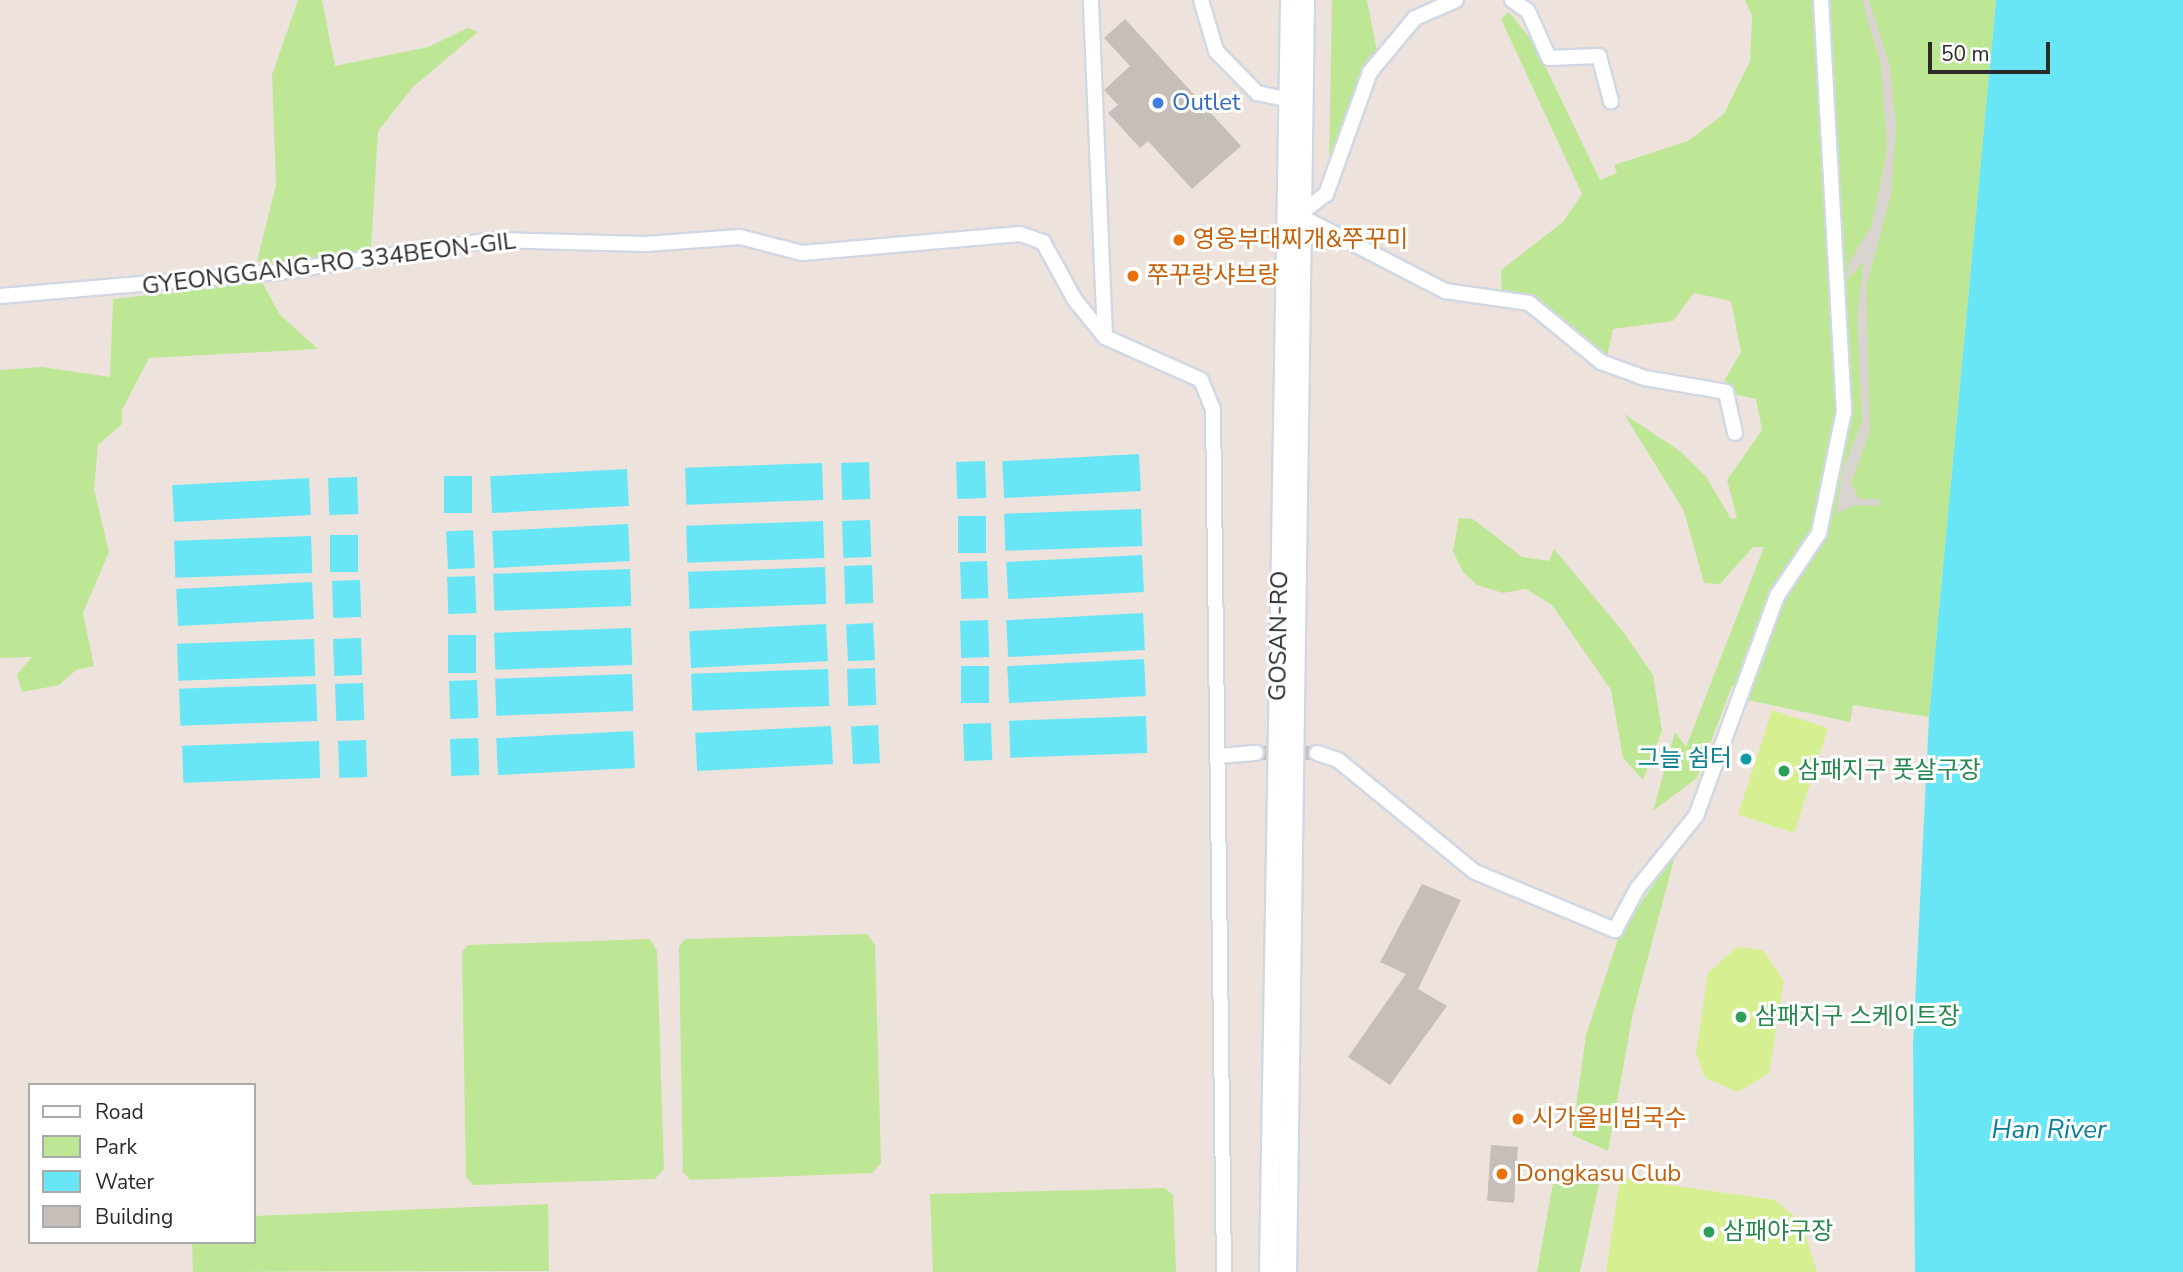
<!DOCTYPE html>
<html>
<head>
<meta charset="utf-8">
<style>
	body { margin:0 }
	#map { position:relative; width:2183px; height:1272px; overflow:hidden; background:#ede3dc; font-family:"Nunito Sans","Noto Sans KR",sans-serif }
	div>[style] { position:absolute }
	.green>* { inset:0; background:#bee795 }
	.pitch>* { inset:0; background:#d6ef91; transform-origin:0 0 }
	.plaza>* { inset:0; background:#d9d4cf }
	.water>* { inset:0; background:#69e6f5; transform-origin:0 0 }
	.building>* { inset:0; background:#c6beb8; transform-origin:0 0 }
	.minor-tunnel>* { height:14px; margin-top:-7px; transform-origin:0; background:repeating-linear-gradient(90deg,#c6beb9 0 14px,transparent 0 21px) }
	.roads { filter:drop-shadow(2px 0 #d1d8e4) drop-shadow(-2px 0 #d1d8e4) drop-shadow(0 2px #d1d8e4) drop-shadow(0 -2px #d1d8e4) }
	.minor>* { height:14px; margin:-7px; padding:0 7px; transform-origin:7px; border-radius:7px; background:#fff }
	.tertiary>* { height:18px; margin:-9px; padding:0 9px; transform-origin:9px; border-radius:9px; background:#fff }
	.dots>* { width:19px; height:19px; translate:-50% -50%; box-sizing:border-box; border:4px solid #fff; border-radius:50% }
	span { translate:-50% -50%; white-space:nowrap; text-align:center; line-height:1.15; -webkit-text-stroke:6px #fff; paint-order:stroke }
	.shop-label { font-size:24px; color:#366cbe }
	.left { translate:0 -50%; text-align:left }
	.food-label { font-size:24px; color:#c56008 }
	.street-label { font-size:24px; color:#2b2b2b }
	.culture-label { font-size:24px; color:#0d838f }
	.right { translate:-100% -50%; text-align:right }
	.leisure-label { font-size:24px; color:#27864d }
	.water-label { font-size:26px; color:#07809c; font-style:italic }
	.legend { position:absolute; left:28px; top:1083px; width:228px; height:161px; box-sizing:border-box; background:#fff; border:2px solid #aaa; margin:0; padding:9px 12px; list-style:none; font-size:21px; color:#2b2b2b }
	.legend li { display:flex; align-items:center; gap:14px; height:35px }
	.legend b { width:35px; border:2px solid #aaa }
	.scale { position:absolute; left:1928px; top:42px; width:122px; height:32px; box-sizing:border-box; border:4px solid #2b2b2b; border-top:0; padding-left:9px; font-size:21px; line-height:24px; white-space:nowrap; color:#2b2b2b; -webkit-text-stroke:5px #fff; paint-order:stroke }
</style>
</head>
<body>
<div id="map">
	<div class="green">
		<div style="clip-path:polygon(298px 0,322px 0,335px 66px,428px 47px,468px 28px,478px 32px,413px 87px,378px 131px,371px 250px,280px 265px,257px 261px,276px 185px,272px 75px)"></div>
		<div style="clip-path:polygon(1332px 0,1367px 0,1378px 57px,1329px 166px)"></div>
		<div style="clip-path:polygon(1745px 0,1996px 0,1929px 717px,1853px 705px,1850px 722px,1748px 700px,1751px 689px,1732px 686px,1697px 778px,1653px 811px,1675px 732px,1686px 747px,1764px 547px,1753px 547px,1720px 584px,1704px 583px,1684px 511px,1624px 414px,1680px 451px,1707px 478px,1731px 519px,1737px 518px,1727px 480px,1762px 430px,1756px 399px,1728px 393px,1725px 379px,1741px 352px,1731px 301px,1694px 293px,1673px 321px,1613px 329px,1606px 363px,1574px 331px,1502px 297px,1501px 270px,1563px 222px,1582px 194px,1501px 19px,1509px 12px,1535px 45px,1600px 180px,1617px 173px,1614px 165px,1688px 141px,1724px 114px,1750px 61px,1752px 16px)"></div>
		<div style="clip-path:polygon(262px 282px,280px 315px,318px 349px,149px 358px,122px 410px,122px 424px,98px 445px,94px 489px,109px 552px,83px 613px,94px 666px,76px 670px,59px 685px,22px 692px,17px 674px,32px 657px,0 658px,0 370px,42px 367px,110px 377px,113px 299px)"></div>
		<div style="clip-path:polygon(1459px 518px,1473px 519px,1522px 557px,1549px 561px,1554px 549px,1624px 633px,1653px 675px,1662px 731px,1643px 780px,1623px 758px,1611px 690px,1552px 605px,1526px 589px,1503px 593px,1477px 585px,1463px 572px,1453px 551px)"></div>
		<div style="clip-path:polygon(1676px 852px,1633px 1013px,1608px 1151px,1572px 1135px,1586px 1035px,1620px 933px)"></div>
		<div style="clip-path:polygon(867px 934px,875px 945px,881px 1163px,872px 1173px,690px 1180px,683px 1172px,679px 947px,685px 939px)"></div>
		<div style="clip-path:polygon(650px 939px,657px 951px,664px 1169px,655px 1179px,473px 1185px,466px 1177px,462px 952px,468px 945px)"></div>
		<div style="clip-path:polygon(1555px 1172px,1600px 1180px,1580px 1272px,1537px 1272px)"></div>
		<div style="clip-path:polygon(1165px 1188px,1173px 1195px,1176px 1272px,933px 1272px,930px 1194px)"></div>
		<div style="clip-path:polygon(548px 1204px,549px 1271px,193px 1272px,192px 1242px,254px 1242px,254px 1216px)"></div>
	</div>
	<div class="pitch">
		<div style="left:1772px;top:710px;width:59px;height:110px;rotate:18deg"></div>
		<div style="clip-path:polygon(1737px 947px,1763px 950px,1784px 981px,1769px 1073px,1738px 1092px,1705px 1078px,1696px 1053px,1708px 973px)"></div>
		<div style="clip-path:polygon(1620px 1178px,1775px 1200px,1802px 1223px,1817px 1272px,1606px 1272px)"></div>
	</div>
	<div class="plaza">
		<div style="clip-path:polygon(1862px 0,1869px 0,1890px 67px,1896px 126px,1891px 194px,1866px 287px,1870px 431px,1851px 483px,1859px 499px,1879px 499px,1879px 506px,1854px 505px,1836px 514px,1843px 469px,1862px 422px,1857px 317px,1864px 261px,1847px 280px,1848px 264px,1871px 227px,1887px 151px,1881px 66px)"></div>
	</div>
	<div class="water">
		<div style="clip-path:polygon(1996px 0,2183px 0,2183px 1272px,1915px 1272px,1913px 1045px,1929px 717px)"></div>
		<div style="left:1139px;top:454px;width:37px;height:137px;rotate:87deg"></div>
		<div style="left:985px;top:461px;width:37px;height:29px;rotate:88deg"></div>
		<div style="left:869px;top:462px;width:37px;height:28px;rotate:88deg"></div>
		<div style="left:822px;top:463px;width:37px;height:137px;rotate:88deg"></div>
		<div style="left:627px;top:469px;width:37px;height:137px;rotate:87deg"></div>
		<div style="left:444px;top:476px;width:28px;height:37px"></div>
		<div style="left:357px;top:477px;width:37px;height:29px;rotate:88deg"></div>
		<div style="left:309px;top:478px;width:37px;height:137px;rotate:87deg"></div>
		<div style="left:1141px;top:509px;width:37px;height:137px;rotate:88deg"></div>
		<div style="left:958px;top:516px;width:28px;height:37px"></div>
		<div style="left:870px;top:520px;width:37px;height:28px;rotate:88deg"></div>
		<div style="left:823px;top:521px;width:37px;height:137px;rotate:88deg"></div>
		<div style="left:628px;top:524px;width:37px;height:136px;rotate:87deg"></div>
		<div style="left:473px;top:530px;width:38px;height:27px;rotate:87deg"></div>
		<div style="left:330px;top:535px;width:28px;height:37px"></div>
		<div style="left:311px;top:536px;width:37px;height:137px;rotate:88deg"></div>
		<div style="left:1142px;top:555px;width:37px;height:136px;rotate:87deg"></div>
		<div style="left:987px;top:561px;width:37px;height:27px;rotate:88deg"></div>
		<div style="left:872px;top:565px;width:38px;height:28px;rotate:88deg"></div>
		<div style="left:825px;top:567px;width:37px;height:137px;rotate:88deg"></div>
		<div style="left:630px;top:569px;width:37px;height:137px;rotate:88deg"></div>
		<div style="left:475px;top:576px;width:37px;height:28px;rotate:88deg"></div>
		<div style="left:360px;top:580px;width:37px;height:28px;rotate:88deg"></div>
		<div style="left:312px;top:582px;width:37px;height:136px;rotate:87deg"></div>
		<div style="left:1143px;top:613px;width:37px;height:137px;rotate:87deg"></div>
		<div style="left:988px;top:620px;width:37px;height:28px;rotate:88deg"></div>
		<div style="left:873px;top:623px;width:37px;height:27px;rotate:87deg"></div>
		<div style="left:826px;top:624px;width:37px;height:137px;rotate:87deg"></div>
		<div style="left:631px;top:628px;width:37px;height:137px;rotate:88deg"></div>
		<div style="left:448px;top:635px;width:28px;height:38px"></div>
		<div style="left:361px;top:638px;width:37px;height:28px;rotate:88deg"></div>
		<div style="left:314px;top:639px;width:37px;height:137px;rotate:88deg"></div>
		<div style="left:1144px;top:659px;width:37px;height:137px;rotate:87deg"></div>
		<div style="left:961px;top:666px;width:28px;height:37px"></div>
		<div style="left:875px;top:668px;width:37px;height:28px;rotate:88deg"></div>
		<div style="left:828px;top:669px;width:37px;height:137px;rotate:88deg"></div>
		<div style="left:632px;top:674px;width:37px;height:137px;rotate:88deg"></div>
		<div style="left:477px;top:680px;width:38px;height:28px;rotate:88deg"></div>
		<div style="left:363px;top:683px;width:37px;height:28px;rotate:88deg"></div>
		<div style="left:316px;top:684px;width:37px;height:137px;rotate:88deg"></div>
		<div style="left:1146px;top:716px;width:37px;height:137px;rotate:88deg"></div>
		<div style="left:991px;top:723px;width:37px;height:28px;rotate:88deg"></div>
		<div style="left:878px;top:725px;width:38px;height:27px;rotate:87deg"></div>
		<div style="left:831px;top:726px;width:38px;height:136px;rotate:87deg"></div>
		<div style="left:633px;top:731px;width:37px;height:137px;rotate:87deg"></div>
		<div style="left:478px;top:738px;width:37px;height:28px;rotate:88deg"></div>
		<div style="left:366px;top:740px;width:37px;height:28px;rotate:88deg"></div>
		<div style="left:319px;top:741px;width:37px;height:137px;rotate:88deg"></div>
	</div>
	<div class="building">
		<div style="clip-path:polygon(1125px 19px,1241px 146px,1192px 189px,1148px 141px,1140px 148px,1108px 113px,1118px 105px,1104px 90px,1130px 66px,1104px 38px)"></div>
		<div style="clip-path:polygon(1422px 884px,1461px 900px,1418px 989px,1447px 1006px,1390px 1085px,1348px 1057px,1406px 974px,1380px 962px)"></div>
		<div style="left:1491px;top:1145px;width:27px;height:56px;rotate:4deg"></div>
	</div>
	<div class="minor-tunnel">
		<div style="left:1256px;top:753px;width:61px"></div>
	</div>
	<div class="roads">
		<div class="minor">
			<div style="left:1201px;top:0;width:53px;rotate:73.6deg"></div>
			<div style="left:1216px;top:51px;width:59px;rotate:45.7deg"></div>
			<div style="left:1257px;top:93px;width:30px;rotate:12deg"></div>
			<div style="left:1456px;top:0;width:45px;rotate:156.3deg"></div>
			<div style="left:1415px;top:18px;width:70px;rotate:129.8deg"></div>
			<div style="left:1370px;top:72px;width:130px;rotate:109.8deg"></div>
			<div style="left:1326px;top:194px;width:35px;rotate:143deg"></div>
			<div style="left:1298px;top:215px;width:165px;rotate:27.3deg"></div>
			<div style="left:1445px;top:291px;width:85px;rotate:8.1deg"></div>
			<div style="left:1529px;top:303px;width:93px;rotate:39.3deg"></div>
			<div style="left:1601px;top:362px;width:47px;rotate:20deg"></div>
			<div style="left:1645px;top:378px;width:82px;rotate:9.8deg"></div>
			<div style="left:1726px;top:392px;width:42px;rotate:77.6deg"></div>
			<div style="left:1512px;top:0;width:19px;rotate:35deg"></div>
			<div style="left:1528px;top:11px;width:51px;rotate:65.9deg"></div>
			<div style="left:1549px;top:58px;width:50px;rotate:-2.3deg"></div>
			<div style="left:1599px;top:56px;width:47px;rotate:75.1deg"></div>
			<div style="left:0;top:296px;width:279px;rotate:-4.9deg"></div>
			<div style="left:278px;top:272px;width:217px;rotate:-8.5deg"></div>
			<div style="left:493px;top:240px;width:153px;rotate:1.5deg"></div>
			<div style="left:646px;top:244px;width:94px;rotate:-4.3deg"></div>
			<div style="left:740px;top:237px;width:64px;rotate:14.5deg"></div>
			<div style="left:802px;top:253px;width:219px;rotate:-5deg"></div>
			<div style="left:1020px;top:234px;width:24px;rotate:19deg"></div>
			<div style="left:1043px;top:242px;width:66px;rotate:61.1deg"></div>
			<div style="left:1075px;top:300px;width:48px;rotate:51deg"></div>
			<div style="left:1105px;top:337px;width:337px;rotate:-92.4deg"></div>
			<div style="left:1105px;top:337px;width:105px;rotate:24.1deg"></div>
			<div style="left:1201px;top:380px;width:31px;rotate:68deg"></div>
			<div style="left:1213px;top:409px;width:863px;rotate:89.27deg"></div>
			<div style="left:1317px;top:753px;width:22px;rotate:18deg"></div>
			<div style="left:1338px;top:760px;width:177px;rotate:39.3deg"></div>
			<div style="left:1475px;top:872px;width:152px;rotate:22.5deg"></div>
			<div style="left:1615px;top:930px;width:47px;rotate:-61.8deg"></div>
			<div style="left:1637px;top:889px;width:94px;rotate:-51.1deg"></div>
			<div style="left:1696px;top:816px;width:234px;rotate:-69.8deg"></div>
			<div style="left:1777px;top:596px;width:76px;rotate:-56.3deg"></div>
			<div style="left:1819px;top:533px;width:125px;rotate:-78.4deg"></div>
			<div style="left:1844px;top:411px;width:412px;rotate:-93.2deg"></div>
			<div style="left:1219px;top:756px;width:37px;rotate:-5deg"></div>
		</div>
		<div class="tertiary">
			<div style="left:1269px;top:1272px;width:1272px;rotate:-89.05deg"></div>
			<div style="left:1287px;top:1272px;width:1272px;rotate:-89.19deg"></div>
		</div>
	</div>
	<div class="dots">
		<div style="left:1158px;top:103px;background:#3f7fe0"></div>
		<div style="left:1179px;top:240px;background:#e8710a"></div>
		<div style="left:1133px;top:276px;background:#e8710a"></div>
		<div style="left:1746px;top:759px;background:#0f9aa8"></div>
		<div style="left:1784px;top:771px;background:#2e9e5b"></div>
		<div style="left:1741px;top:1017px;background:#2e9e5b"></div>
		<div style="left:1518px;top:1119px;background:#e8710a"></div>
		<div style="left:1502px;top:1174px;background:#e8710a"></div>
		<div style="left:1709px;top:1232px;background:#2e9e5b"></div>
	</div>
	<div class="shop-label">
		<span class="left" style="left:1172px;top:103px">Outlet</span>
	</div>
	<div class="food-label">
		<span class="left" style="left:1193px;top:240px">영웅부대찌개&amp;쭈꾸미</span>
		<span class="left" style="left:1147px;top:276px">쭈꾸랑샤브랑</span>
		<span class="left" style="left:1532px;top:1119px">시가올비빔국수</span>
		<span class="left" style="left:1516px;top:1174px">Dongkasu Club</span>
	</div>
	<div class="street-label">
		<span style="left:329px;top:264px;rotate:-7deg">GYEONGGANG-RO 334BEON-GIL</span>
		<span style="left:1279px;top:636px;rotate:-89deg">GOSAN-RO</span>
	</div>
	<div class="culture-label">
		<span class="right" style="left:1732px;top:759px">그늘 쉼터</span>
	</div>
	<div class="leisure-label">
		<span class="left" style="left:1798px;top:771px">삼패지구 풋살구장</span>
		<span class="left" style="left:1755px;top:1017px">삼패지구 스케이트장</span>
		<span class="left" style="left:1723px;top:1232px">삼패야구장</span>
	</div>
	<div class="water-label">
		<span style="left:2049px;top:1130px">Han River</span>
	</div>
	<ul class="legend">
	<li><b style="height:9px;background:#fff"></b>Road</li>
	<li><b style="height:19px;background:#bee795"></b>Park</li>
	<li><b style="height:19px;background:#69e6f5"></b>Water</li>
	<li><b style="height:19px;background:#c6beb8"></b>Building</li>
	</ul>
	<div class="scale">50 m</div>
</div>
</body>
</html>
